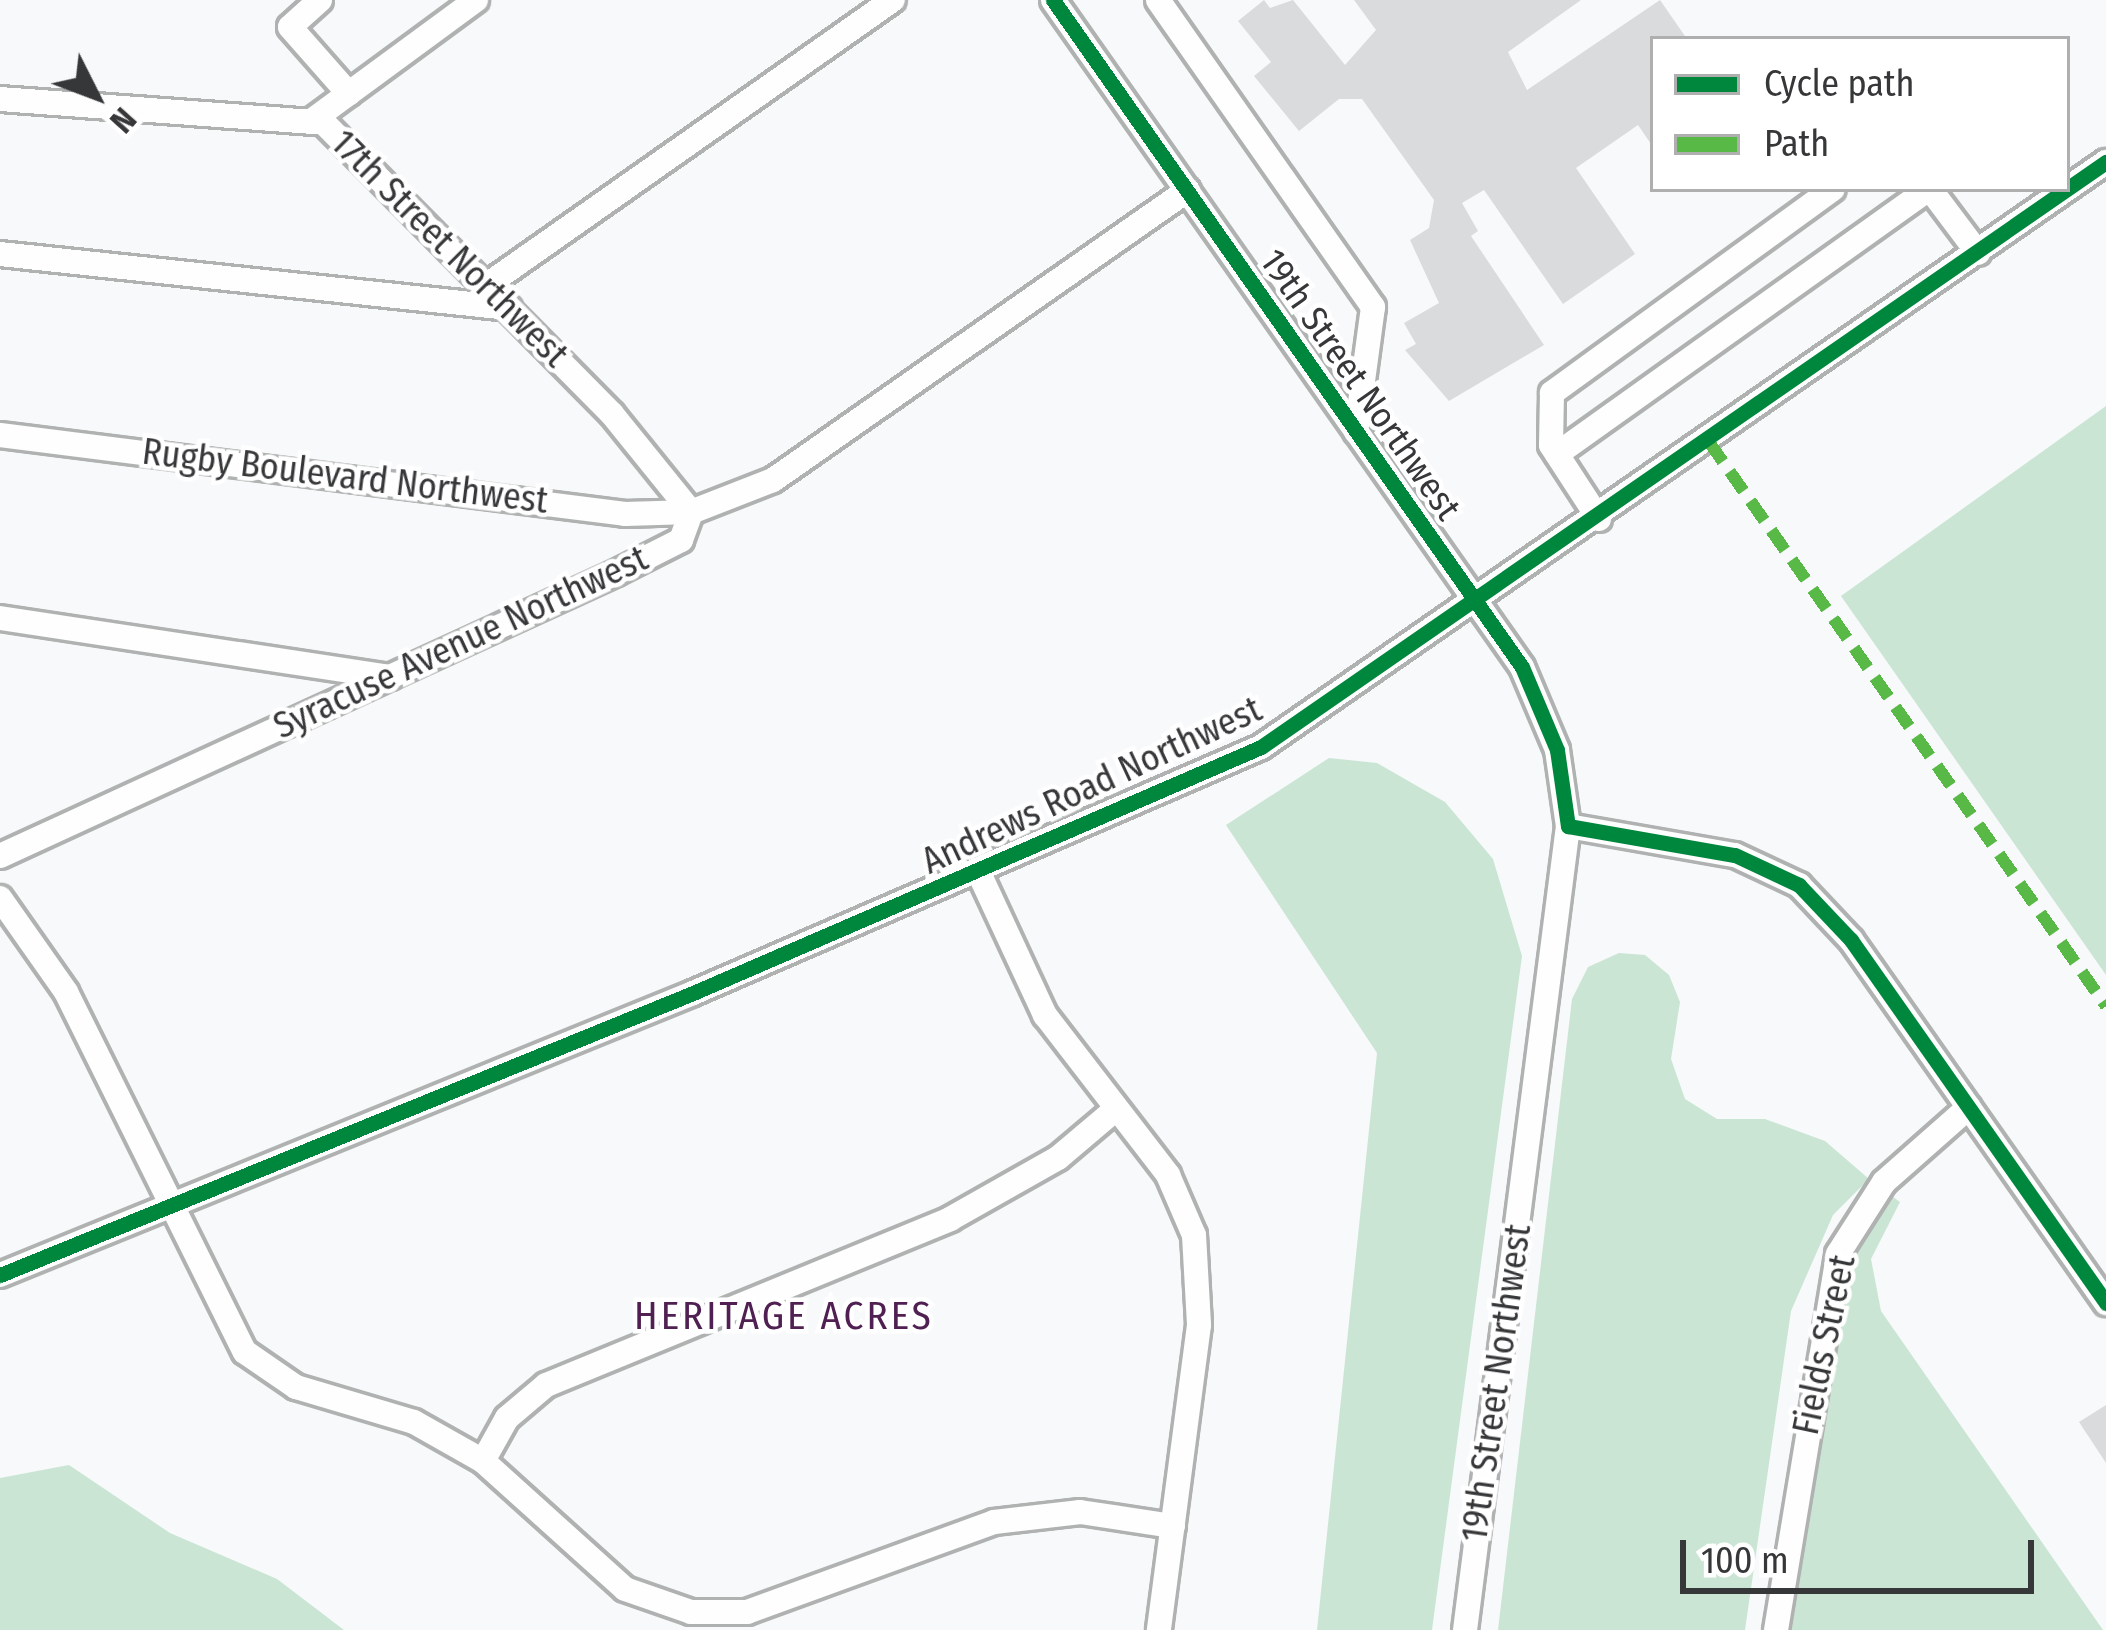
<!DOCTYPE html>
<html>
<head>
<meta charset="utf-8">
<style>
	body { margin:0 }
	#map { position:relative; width:2106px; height:1630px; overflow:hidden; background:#f7f9fb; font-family:"Fira Sans Condensed",sans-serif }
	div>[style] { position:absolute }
	.green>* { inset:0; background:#cbe5d4 }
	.building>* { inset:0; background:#dadbdc }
	.roads { filter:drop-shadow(3px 0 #b0b2b2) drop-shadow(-3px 0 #b0b2b2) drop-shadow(0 3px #b0b2b2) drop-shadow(0 -3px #b0b2b2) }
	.minor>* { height:24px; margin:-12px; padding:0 12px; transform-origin:12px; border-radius:12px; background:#fefefe }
	.quiet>* { height:12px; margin-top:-6px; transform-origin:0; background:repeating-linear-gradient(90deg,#58b947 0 24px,transparent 0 36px) }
	.cycleway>* { height:15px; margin:-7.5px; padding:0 7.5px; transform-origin:7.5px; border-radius:7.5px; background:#00873e }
	span { translate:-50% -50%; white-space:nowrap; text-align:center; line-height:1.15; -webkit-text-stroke:9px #fff; paint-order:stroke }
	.street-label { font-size:36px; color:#363738 }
	.neighbourhood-label { font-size:39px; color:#502052; letter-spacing:3px }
	.legend { position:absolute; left:1650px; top:36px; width:420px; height:156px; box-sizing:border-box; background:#fff; border:3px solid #afafaf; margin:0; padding:15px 21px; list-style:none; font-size:36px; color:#363738 }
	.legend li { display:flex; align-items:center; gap:24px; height:60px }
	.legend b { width:60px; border:3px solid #afafaf }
	.north { position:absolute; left:36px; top:36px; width:120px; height:120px; -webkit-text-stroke:9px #fff; paint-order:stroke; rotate:132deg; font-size:33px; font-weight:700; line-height:48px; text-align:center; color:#363738 }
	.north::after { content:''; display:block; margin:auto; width:42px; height:54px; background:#363738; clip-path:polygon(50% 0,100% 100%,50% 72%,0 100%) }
	.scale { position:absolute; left:1680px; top:1540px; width:354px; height:54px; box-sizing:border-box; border:6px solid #363738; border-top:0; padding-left:15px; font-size:36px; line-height:42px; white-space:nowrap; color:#363738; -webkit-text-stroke:9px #fff; paint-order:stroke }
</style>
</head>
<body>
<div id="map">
	<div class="green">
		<div style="clip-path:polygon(2106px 406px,2106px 975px,1841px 596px)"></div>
		<div style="clip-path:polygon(1329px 758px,1377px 763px,1445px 802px,1493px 859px,1522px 956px,1432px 1630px,1317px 1630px,1377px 1053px,1226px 825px)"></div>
		<div style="clip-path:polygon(1619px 953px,1645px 955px,1669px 975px,1680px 1002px,1671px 1059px,1685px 1099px,1717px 1119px,1765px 1119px,1825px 1141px,1869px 1179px,1833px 1215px,1791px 1311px,1745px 1630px,1498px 1630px,1572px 999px,1588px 967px)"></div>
		<div style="clip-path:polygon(1886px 1192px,1900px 1202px,1871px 1259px,1881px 1311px,2103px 1630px,1788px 1630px,1837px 1280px)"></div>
		<div style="clip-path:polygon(69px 1465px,170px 1533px,277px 1579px,344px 1630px,0 1630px,0 1478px)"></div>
	</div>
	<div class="building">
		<div style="clip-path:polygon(1264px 0,1270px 8px,1293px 0,1345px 65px,1376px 30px,1354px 0,1581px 0,1508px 52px,1527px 90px,1660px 0,1687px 39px,1653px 39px,1653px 147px,1638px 125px,1576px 168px,1635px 254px,1563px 304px,1484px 190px,1462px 203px,1478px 231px,1471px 236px,1544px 345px,1449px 401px,1405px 350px,1416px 344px,1404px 323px,1439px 303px,1410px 240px,1429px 228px,1434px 200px,1362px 99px,1339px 99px,1299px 131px,1254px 76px,1271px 62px,1238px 21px)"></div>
		<div style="clip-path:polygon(2106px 1405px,2106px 1463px,2079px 1422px)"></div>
	</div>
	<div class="roads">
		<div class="minor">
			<div style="left:320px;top:0;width:40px;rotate:138deg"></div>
			<div style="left:290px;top:27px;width:89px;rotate:48.6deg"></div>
			<div style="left:1053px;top:0;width:815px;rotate:54.89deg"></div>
			<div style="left:1522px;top:667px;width:90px;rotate:67.1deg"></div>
			<div style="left:1557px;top:750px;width:77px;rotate:81.8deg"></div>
			<div style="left:1568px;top:826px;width:811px;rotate:97.3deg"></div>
			<div style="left:1158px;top:0;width:375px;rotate:55deg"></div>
			<div style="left:1373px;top:307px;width:126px;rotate:97.7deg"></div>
			<div style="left:0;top:99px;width:325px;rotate:4.2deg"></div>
			<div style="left:324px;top:123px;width:409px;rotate:45.3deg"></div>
			<div style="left:612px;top:414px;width:126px;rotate:51.1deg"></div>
			<div style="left:314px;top:119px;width:201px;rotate:-36.3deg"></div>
			<div style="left:1930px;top:189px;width:80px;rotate:53.1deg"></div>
			<div style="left:0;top:254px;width:512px;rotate:6.06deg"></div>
			<div style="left:487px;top:285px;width:496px;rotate:-35.1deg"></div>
			<div style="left:0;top:435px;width:630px;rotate:7.2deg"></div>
			<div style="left:625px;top:514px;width:66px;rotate:-1.7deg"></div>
			<div style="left:691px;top:512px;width:88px;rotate:-21.3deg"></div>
			<div style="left:773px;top:480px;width:506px;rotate:-34.95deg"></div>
			<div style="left:1557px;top:454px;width:457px;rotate:-35.5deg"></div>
			<div style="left:1599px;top:519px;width:88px;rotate:-123deg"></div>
			<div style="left:1551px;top:445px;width:52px;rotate:-88.9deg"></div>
			<div style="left:1552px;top:393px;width:347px;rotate:-36deg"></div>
			<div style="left:0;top:618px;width:395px;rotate:8.6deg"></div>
			<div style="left:1568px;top:826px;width:169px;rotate:9.9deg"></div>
			<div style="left:1735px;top:855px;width:71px;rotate:25.1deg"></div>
			<div style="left:1799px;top:885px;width:76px;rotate:46.6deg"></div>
			<div style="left:1851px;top:940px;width:444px;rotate:54.9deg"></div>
			<div style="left:0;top:856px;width:678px;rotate:-24.67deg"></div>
			<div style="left:616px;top:573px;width:73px;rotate:-26.9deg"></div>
			<div style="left:681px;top:540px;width:30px;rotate:-70deg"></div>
			<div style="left:979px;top:873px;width:157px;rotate:65.1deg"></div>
			<div style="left:1045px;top:1015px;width:202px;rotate:52.4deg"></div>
			<div style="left:1168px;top:1175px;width:65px;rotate:66.6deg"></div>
			<div style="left:1194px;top:1235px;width:90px;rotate:86.8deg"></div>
			<div style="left:1199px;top:1325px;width:308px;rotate:97.5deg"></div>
			<div style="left:0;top:898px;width:115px;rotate:54.9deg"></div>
			<div style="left:66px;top:992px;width:402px;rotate:63.6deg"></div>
			<div style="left:245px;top:1352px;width:62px;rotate:34.5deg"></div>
			<div style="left:296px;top:1387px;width:123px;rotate:16.5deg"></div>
			<div style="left:414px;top:1422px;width:79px;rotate:29.5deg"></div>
			<div style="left:483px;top:1461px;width:191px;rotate:42deg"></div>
			<div style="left:625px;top:1589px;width:70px;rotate:19.2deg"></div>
			<div style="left:691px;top:1612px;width:56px"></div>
			<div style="left:747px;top:1612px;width:263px;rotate:-20deg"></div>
			<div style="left:994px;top:1522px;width:87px;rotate:-6.6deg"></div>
			<div style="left:1080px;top:1512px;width:94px;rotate:8.6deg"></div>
			<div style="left:0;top:1275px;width:748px;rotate:-22.14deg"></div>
			<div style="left:693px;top:993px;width:619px;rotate:-23.42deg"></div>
			<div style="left:1261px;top:747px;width:1028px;rotate:-34.7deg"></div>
			<div style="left:483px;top:1461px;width:49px;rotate:-60.8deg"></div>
			<div style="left:507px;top:1418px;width:51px;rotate:-40.2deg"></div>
			<div style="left:546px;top:1385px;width:437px;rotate:-22.3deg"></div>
			<div style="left:950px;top:1219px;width:124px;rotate:-29.5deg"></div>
			<div style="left:1058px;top:1158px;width:76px;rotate:-40.2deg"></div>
			<div style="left:1776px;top:1630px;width:381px;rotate:-80.6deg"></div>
			<div style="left:1838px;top:1254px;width:85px;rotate:-57.4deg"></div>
			<div style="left:1884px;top:1182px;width:113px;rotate:-41.4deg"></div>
		</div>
	</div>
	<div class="quiet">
		<div style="left:1709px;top:442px;width:690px;rotate:54.86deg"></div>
	</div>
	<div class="cycleway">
		<div style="left:1053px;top:0;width:815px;rotate:54.89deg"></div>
		<div style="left:1522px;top:667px;width:90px;rotate:67.1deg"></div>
		<div style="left:1557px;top:750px;width:77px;rotate:81.8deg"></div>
		<div style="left:1568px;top:826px;width:169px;rotate:9.9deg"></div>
		<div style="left:1735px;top:855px;width:71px;rotate:25.1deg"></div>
		<div style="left:1799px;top:885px;width:76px;rotate:46.6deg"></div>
		<div style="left:1851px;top:940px;width:444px;rotate:54.9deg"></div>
		<div style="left:0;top:1275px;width:748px;rotate:-22.14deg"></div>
		<div style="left:693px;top:993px;width:619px;rotate:-23.42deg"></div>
		<div style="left:1261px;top:747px;width:1028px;rotate:-34.7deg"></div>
	</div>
	<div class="street-label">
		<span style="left:449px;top:249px;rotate:45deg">17th Street Northwest</span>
		<span style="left:1360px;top:385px;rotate:55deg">19th Street Northwest</span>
		<span style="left:345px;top:477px;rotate:7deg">Rugby Boulevard Northwest</span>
		<span style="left:461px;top:643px;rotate:-25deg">Syracuse Avenue Northwest</span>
		<span style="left:1092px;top:786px;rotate:-25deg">Andrews Road Northwest</span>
		<span style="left:1825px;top:1345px;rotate:-78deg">Fields Street</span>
		<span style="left:1497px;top:1383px;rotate:-82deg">19th Street Northwest</span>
	</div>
	<div class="neighbourhood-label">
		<span style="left:784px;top:1316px">HERITAGE ACRES</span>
	</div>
	<ul class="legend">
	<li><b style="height:15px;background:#00873e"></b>Cycle path</li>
	<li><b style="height:15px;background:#58b947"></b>Path</li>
	</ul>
	<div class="north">N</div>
	<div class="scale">100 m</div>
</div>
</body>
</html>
